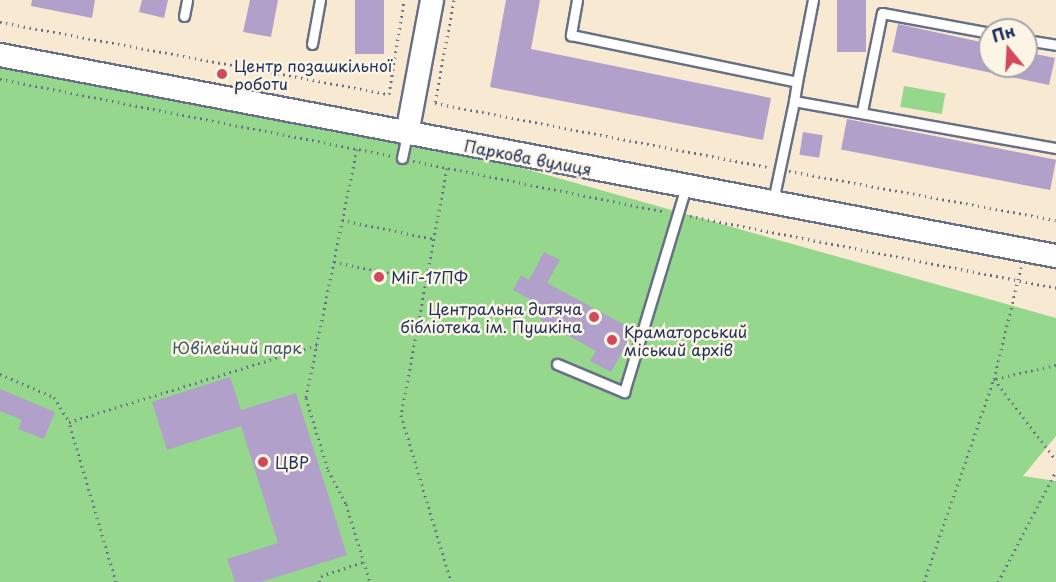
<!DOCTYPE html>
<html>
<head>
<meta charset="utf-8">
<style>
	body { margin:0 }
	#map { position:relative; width:1056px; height:582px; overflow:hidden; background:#f8e9d2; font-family:"Playpen Sans",sans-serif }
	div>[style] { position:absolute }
	.green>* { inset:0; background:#96d78e; transform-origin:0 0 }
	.building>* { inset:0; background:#b0a0ca; transform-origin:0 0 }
	.path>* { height:3px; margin-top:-1.5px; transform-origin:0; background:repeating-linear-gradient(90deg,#687087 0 1.5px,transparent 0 6px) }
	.roads { filter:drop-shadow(2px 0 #687087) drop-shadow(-2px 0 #687087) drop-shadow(0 2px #687087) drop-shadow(0 -2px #687087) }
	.service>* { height:9px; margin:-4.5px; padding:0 4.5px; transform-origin:4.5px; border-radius:4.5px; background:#fff }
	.tertiary>* { height:22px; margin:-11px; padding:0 11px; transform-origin:11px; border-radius:11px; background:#fff }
	.dots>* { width:16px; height:16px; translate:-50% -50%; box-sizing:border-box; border:3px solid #fcf5e5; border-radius:50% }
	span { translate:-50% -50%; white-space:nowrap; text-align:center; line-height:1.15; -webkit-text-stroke:5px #fcf5e5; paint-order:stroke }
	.poi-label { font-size:16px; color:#1b2f5e }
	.left { translate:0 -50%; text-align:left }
	.right { translate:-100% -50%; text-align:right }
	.street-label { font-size:16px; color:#1b2f5e }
	.park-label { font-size:16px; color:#3a596a }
	.north { position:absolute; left:978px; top:18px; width:60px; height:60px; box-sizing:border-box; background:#fcf5e5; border:2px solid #a2a6af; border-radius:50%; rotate:342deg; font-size:16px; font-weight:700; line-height:24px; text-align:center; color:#1b2f5e }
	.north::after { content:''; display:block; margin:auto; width:21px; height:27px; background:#d1495b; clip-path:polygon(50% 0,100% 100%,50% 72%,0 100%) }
</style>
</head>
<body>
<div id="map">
	<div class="green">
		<div style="clip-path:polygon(0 67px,451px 148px,1056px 318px,1056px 436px,1023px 476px,1056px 481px,1056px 582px,0 582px)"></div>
		<div style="left:904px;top:86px;width:42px;height:21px;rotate:10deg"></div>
	</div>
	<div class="building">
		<div style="clip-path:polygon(32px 0,95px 0,92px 18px,31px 6px)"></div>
		<div style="clip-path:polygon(142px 0,168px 0,164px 18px,139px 12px)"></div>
		<div style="clip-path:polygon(250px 0,278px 0,271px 37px,243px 32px)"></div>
		<div style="left:355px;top:0;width:29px;height:54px"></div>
		<div style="clip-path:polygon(506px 0,540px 0,531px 49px,771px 98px,763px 140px,490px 87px)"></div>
		<div style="left:837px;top:0;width:29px;height:52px"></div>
		<div style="clip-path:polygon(898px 24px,990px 44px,990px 66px,1026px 66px,1026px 52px,1055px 58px,1049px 85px,892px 52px)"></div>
		<div style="left:847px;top:119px;width:213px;height:31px;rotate:11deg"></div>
		<div style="left:803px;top:132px;width:20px;height:23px;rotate:9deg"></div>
		<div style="clip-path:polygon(544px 252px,560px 260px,547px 283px,634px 330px,611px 372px,590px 361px,596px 351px,540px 320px,546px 308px,513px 290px,521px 275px,529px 280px)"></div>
		<div style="clip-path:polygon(230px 377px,241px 410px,296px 393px,347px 555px,261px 582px,235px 582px,227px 559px,278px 543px,241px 426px,167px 450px,152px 402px)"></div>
		<div style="clip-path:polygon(0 389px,55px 412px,44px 439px,18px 429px,22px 420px,0 411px)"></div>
	</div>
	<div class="path">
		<div style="left:454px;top:0;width:105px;rotate:100.5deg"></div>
		<div style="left:435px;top:103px;width:339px;rotate:10.9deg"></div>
		<div style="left:0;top:22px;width:396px;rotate:10.5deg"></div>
		<div style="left:389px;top:94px;width:95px;rotate:-80.9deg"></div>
		<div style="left:0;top:79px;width:399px;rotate:11.1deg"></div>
		<div style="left:357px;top:149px;width:254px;rotate:101.6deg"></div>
		<div style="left:306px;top:398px;width:75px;rotate:73deg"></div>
		<div style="left:328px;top:470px;width:38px;rotate:62deg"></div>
		<div style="left:346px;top:504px;width:82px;rotate:72.9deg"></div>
		<div style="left:413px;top:161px;width:258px;rotate:11.4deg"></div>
		<div style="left:447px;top:168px;width:251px;rotate:100.5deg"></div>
		<div style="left:401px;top:415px;width:174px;rotate:73.3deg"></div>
		<div style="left:789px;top:171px;width:271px;rotate:10.4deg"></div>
		<div style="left:690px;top:216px;width:373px;rotate:11.1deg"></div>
		<div style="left:342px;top:220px;width:94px;rotate:11.7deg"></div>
		<div style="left:334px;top:262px;width:94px;rotate:11.1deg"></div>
		<div style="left:1056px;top:365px;width:64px;rotate:167.3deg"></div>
		<div style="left:994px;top:379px;width:102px;rotate:52.6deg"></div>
		<div style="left:0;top:374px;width:59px;rotate:23.1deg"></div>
		<div style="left:54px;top:397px;width:29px;rotate:59deg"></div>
		<div style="left:116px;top:582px;width:167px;rotate:-106.4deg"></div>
		<div style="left:69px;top:422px;width:260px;rotate:-17.2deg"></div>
		<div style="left:319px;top:582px;width:6px;rotate:-72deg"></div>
		<div style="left:321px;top:576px;width:44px;rotate:-18.4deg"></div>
		<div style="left:924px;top:582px;width:215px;rotate:-71deg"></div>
		<div style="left:994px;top:379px;width:115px;rotate:-76.4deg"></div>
		<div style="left:998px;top:582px;width:125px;rotate:-62.4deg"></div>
	</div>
	<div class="roads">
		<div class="service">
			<div style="left:577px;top:0;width:36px;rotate:100deg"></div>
			<div style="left:571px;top:35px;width:231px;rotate:11.7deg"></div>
			<div style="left:797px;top:82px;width:19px;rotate:99deg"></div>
			<div style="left:184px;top:16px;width:16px;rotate:-79deg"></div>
			<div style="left:1026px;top:40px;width:30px;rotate:9deg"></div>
			<div style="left:312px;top:44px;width:45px;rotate:-79.7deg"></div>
			<div style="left:797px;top:82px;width:84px;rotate:-79deg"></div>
			<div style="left:862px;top:111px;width:100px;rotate:-78.5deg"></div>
			<div style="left:882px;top:13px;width:110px;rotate:10.5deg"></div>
			<div style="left:402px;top:158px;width:25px;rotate:-78deg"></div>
			<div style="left:773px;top:201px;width:102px;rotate:-78.1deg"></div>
			<div style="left:794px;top:101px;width:266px;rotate:10.2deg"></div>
			<div style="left:557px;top:364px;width:73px;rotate:22.7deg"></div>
			<div style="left:624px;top:392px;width:214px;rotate:-73.2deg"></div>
		</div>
		<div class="tertiary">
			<div style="left:0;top:55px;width:1075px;rotate:10.78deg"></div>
			<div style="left:407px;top:134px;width:136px;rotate:-79.4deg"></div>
		</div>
	</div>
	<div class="dots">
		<div style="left:222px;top:74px;background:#d1495b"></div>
		<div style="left:379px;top:277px;background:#d1495b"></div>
		<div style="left:594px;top:317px;background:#d1495b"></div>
		<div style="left:612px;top:340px;background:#d1495b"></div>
		<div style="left:263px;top:462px;background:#d1495b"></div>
	</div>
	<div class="poi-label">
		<span class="left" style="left:234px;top:74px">Центр позашкільної<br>роботи</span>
		<span class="left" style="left:391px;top:277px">МіГ-17ПФ</span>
		<span class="right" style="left:582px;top:317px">Центральна дитяча<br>бібліотека ім. Пушкіна</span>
		<span class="left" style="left:624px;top:340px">Краматорський<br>міський архів</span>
		<span class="left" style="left:275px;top:462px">ЦВР</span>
	</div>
	<div class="street-label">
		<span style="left:528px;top:157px;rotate:11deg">Паркова вулиця</span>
	</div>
	<div class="park-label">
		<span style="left:237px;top:347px">Ювілейний парк</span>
	</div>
	<div class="north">Пн</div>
</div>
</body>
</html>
